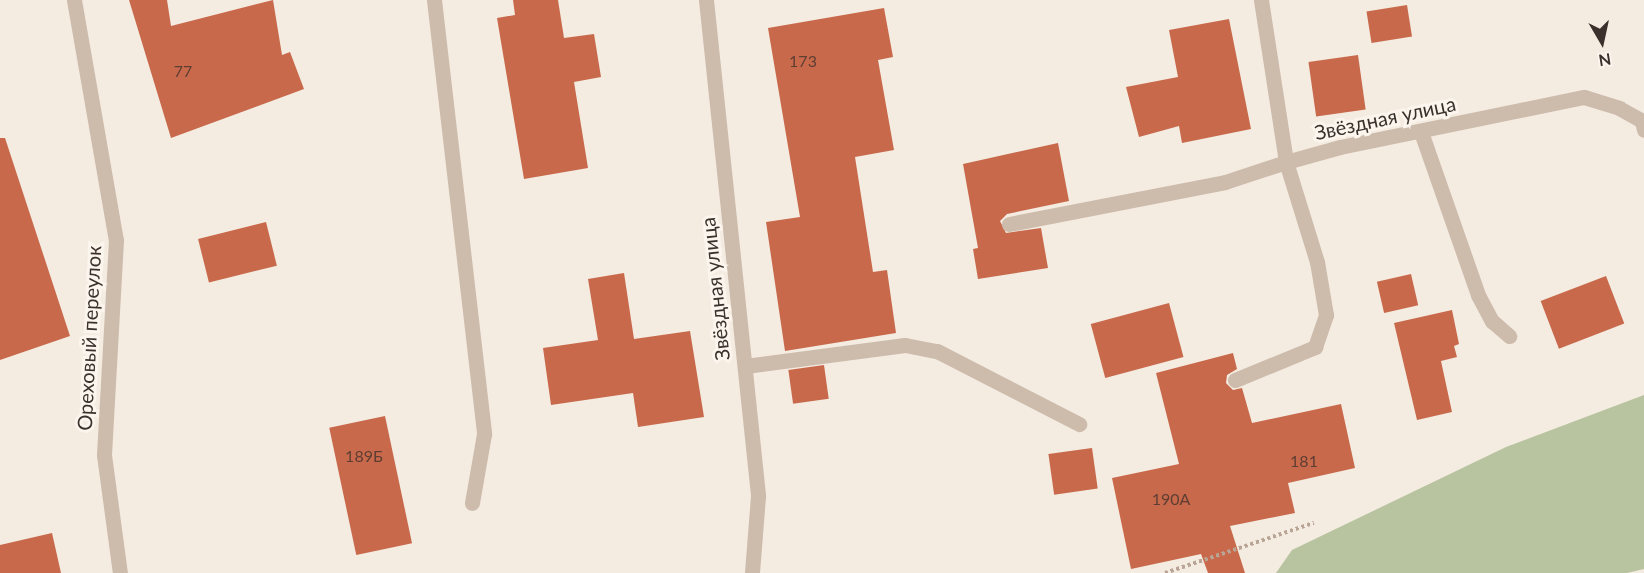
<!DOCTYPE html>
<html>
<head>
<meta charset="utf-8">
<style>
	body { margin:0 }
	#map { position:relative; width:1644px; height:573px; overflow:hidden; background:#f4ebe1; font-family:Lato,sans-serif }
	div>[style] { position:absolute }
	.green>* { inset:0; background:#b8c4a0 }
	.building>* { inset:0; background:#c8694b; transform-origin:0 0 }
	.path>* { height:4px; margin-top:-2px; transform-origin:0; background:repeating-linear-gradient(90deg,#b9a596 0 3px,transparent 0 6px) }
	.service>* { height:15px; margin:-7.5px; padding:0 7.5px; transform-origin:7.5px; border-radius:7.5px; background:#cdbbac }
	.minor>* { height:15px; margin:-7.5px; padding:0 7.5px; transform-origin:7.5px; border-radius:7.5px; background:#cdbbac }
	span { translate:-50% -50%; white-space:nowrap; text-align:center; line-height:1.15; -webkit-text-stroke:6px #fbf5ee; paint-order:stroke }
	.number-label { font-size:16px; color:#5e3e33 }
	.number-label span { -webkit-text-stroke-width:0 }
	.street-label { font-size:20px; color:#3b302b }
	.north { position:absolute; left:1572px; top:12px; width:60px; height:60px; -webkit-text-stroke:4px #fbf5ee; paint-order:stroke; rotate:171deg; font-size:16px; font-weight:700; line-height:24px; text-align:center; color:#3b302b }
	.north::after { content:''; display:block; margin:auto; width:21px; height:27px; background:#3b302b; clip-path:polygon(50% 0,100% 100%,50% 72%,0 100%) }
</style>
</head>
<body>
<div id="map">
	<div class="green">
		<div style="clip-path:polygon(1644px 395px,1644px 569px,1627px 573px,1276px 573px,1292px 550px,1506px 447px)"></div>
	</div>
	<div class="building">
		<div style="clip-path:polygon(129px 0,167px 0,171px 26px,273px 0,282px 55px,290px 52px,304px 89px,171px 138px)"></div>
		<div style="clip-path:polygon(513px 0,558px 0,564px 38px,594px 34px,601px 77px,574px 82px,588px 168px,524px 179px,497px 18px,515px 15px)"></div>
		<div style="left:1407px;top:5px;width:32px;height:41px;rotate:81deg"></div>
		<div style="clip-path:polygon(884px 8px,893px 57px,878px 60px,894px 150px,855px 157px,873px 272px,887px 270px,896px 333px,785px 351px,766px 222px,800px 217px,768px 28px)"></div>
		<div style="clip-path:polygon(1229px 19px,1251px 129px,1182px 143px,1179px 126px,1139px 137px,1126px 87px,1178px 77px,1169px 30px)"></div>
		<div style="left:1358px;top:55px;width:55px;height:50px;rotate:82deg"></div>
		<div style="clip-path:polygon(0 138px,5px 138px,70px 336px,0 360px)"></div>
		<div style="clip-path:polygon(1058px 143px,1069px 201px,1007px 214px,1000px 221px,1006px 233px,1041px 228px,1048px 268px,978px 279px,973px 249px,978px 248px,963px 164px)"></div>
		<div style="left:266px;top:222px;width:45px;height:70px;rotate:76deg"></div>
		<div style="clip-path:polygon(624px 273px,634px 339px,690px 331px,704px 417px,638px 427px,633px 393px,551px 405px,543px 348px,598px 340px,588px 279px)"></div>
		<div style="left:1411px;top:274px;width:32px;height:35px;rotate:77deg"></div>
		<div style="left:1606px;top:276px;width:51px;height:70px;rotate:69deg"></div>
		<div style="left:1169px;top:303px;width:56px;height:81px;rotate:75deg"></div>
		<div style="clip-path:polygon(1452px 310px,1459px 344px,1454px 346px,1457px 357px,1441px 361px,1452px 412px,1417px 420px,1394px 323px)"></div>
		<div style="clip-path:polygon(1233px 353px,1237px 369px,1227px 375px,1226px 383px,1233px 390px,1242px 388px,1252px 423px,1341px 404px,1355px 468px,1288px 483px,1295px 513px,1230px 526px,1245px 573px,1208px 573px,1201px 554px,1131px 569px,1112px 478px,1179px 464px,1156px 373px)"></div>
		<div style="left:824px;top:365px;width:34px;height:36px;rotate:82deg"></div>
		<div style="left:385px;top:416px;width:130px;height:57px;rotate:78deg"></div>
		<div style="left:1092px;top:448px;width:41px;height:44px;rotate:82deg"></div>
		<div style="clip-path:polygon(52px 533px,61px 573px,0 573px,0 545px)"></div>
	</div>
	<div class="path">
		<div style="left:1165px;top:573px;width:157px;rotate:-18.6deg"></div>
	</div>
	<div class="service">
		<div style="left:1421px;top:132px;width:173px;rotate:70.7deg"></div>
		<div style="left:1478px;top:295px;width:30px;rotate:62deg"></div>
		<div style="left:1492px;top:321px;width:23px;rotate:41deg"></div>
		<div style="left:745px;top:366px;width:161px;rotate:-7.5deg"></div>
		<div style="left:905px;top:345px;width:33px;rotate:11deg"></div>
		<div style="left:937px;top:351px;width:160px;rotate:27.2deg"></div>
		<div style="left:1235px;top:380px;width:87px;rotate:-22.4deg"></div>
		<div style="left:1315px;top:347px;width:34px;rotate:-71deg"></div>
		<div style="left:1326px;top:315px;width:54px;rotate:-99.6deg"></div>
		<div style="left:1317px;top:262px;width:105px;rotate:-107.2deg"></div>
	</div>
	<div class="minor">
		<div style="left:74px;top:0;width:244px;rotate:80.1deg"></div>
		<div style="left:116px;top:240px;width:215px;rotate:93.2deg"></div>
		<div style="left:104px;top:455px;width:119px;rotate:82.3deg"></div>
		<div style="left:434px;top:0;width:437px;rotate:83.4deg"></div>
		<div style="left:484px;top:434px;width:70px;rotate:99.9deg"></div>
		<div style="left:706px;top:0;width:499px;rotate:84deg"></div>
		<div style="left:758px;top:496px;width:77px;rotate:94.5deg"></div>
		<div style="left:1261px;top:0;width:164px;rotate:81.2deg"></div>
		<div style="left:1286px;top:162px;width:56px;rotate:-15.5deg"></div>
		<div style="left:1340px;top:147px;width:249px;rotate:-11.6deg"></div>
		<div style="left:1584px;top:97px;width:37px;rotate:17deg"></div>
		<div style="left:1619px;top:108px;width:26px;rotate:29deg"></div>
		<div style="left:1642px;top:121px;width:9px;rotate:77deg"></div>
		<div style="left:1009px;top:224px;width:220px;rotate:-11deg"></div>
		<div style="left:1225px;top:182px;width:64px;rotate:-18.2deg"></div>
	</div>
	<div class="number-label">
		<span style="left:803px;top:61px">173</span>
		<span style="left:183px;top:71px">77</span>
		<span style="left:364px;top:456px">189Б</span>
		<span style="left:1304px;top:461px">181</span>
		<span style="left:1171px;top:499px">190А</span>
	</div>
	<div class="street-label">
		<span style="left:1385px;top:118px;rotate:-12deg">Звёздная улица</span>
		<span style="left:715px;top:289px;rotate:-96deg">Звёздная улица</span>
		<span style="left:89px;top:338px;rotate:-87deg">Ореховый переулок</span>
	</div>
	<div class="north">N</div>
</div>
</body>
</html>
